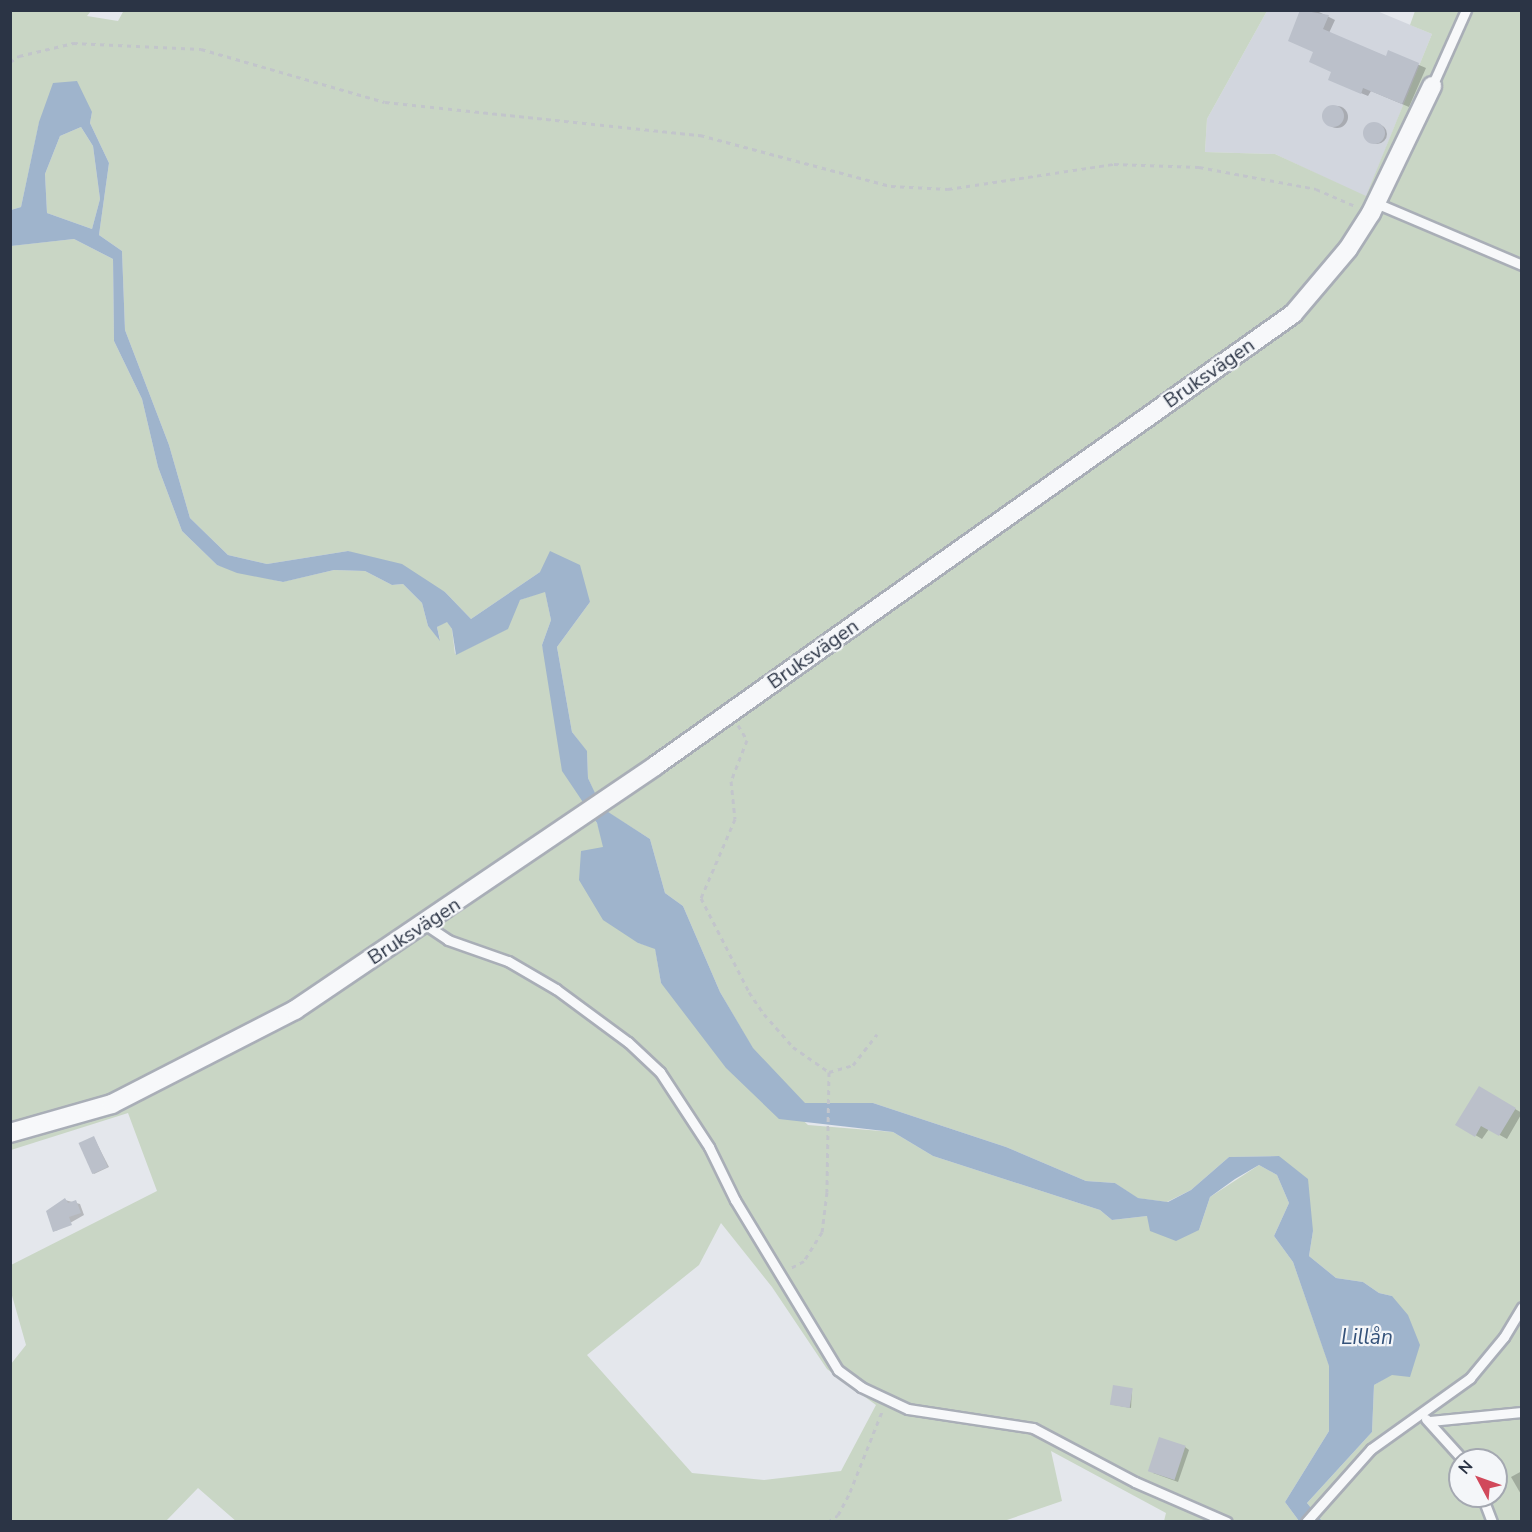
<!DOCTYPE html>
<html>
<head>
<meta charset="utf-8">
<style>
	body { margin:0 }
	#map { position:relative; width:1532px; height:1532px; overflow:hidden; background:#e4e7ec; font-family:"Nunito Sans",sans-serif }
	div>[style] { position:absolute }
	.built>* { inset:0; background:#d2d6de }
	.green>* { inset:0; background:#c9d6c5 }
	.water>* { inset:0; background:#9fb4cc }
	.shadow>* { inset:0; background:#0003 }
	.round { border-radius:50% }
	.building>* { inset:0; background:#bbc0ca; transform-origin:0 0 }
	.path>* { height:3px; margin-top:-1.5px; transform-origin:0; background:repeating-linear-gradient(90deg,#c2c5cb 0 4.5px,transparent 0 9px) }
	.roads { filter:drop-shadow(2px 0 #a9aeb7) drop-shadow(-2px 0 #a9aeb7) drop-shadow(0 2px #a9aeb7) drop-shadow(0 -2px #a9aeb7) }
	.lane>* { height:9px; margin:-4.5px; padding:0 4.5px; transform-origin:4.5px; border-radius:4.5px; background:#f7f8fa }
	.street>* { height:18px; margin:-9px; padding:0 9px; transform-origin:9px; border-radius:9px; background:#f7f8fa }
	span { translate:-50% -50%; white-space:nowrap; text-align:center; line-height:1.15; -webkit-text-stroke:4.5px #f4f6f9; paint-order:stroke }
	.street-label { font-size:20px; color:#2b3445 }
	.water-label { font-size:21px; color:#34527a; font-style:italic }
	.frame { position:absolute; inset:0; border:12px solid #2b3445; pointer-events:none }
	.north { position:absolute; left:1448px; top:1448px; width:60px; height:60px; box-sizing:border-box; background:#f4f6f9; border:2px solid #a4a8b1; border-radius:50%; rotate:311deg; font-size:16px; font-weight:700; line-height:24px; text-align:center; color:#2b3445 }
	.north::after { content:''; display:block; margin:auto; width:21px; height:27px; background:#d1495b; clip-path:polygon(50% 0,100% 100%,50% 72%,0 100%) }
</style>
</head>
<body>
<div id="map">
	<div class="built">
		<div style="clip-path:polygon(1267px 11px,1377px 11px,1432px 34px,1366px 197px,1275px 154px,1205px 152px,1207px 119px)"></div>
	</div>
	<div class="green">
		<div style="clip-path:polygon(evenodd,124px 10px,1267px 11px,1207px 119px,1205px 152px,1275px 154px,1366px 196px,1432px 34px,1410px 25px,1415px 11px,1521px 11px,1521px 1521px,1322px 1521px,1307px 1503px,1372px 1432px,1374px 1385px,1392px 1374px,1392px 1296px,1379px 1293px,1363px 1282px,1336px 1278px,1309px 1256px,1313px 1231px,1279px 1156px,1229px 1157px,1191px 1190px,1167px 1202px,1137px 1198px,1115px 1183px,1086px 1181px,1006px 1147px,873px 1103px,805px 1104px,753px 1049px,720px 992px,683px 906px,665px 893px,650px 839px,601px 808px,588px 778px,587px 752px,572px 732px,557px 647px,590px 602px,540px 572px,471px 619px,445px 592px,348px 551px,267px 564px,228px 555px,190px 518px,169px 445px,125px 330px,122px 251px,99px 235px,109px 163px,90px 123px,92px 112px,39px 123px,21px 207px,11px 210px,10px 11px,91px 11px,87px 16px,118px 21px,124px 10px,1460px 1460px,1496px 1460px,1496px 1496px,1460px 1496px,1460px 1460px)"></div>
		<div style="clip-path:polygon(81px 127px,93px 146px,100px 199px,92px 229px,47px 213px,45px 174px,60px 136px)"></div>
		<div style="clip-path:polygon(evenodd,74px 239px,113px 259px,114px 341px,142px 399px,158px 467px,182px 531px,217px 565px,282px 582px,334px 570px,365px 571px,392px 585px,403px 584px,422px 603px,428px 626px,440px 640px,437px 627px,447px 621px,452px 629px,455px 654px,520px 600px,545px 591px,551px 620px,542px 645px,582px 799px,597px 823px,638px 943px,655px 948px,661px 983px,808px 1125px,893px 1132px,933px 1156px,1100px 1210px,1112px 1220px,1147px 1216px,1199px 1230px,1210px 1197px,1259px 1165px,1277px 1175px,1289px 1203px,1274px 1236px,1293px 1262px,1329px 1365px,1329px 1431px,1285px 1502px,1299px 1521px,1164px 1521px,1166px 1513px,1051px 1451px,1062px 1501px,1004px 1521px,237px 1522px,198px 1488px,166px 1521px,11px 1522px,11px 1364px,26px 1345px,11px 1292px,11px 1265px,157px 1191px,128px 1113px,11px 1150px,10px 246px,74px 239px,721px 1223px,772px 1287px,827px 1369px,876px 1405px,841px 1471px,764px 1480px,692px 1473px,587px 1355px,699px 1265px,721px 1223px)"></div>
	</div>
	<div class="water">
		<div style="clip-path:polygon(evenodd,77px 81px,92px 112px,90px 123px,109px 163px,99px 235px,122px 251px,125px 330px,169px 445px,190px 518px,228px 555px,267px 564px,348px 551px,402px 564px,445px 592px,471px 619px,540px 572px,550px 551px,580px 565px,590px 602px,557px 647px,572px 732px,587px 751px,588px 778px,602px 808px,650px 839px,665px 893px,683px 906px,720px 992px,753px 1048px,805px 1103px,873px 1103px,1006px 1147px,1086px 1181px,1115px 1183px,1138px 1198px,1168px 1202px,1191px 1190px,1229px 1157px,1279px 1156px,1308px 1179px,1313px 1231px,1309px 1256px,1336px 1278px,1363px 1282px,1379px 1293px,1392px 1296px,1408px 1315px,1420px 1345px,1410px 1377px,1392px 1375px,1374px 1385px,1372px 1432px,1307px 1503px,1322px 1521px,1299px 1521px,1285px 1502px,1329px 1431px,1329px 1366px,1293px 1262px,1274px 1236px,1289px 1203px,1277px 1175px,1259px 1165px,1235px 1179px,1210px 1197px,1199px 1230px,1176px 1241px,1150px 1231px,1147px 1216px,1112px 1220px,1100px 1210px,933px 1156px,893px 1132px,779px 1119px,726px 1068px,661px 983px,655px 949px,638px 943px,603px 920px,579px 880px,581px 851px,603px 847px,597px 823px,562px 771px,542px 645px,551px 620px,545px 592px,520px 600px,508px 629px,456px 655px,452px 629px,447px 622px,437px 627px,440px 641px,428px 626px,422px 603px,403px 584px,392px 585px,365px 571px,334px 570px,283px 582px,237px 573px,217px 565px,182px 531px,158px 467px,142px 399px,114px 341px,113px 259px,74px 239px,11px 246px,11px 210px,21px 207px,39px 122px,53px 83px,77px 81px,81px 127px,93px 146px,100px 199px,92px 229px,47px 213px,45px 174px,60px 136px,81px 127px)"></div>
	</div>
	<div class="shadow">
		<div style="clip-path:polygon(1302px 10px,1315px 10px,1335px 20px,1329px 33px,1387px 57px,1389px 52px,1426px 68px,1409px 107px,1371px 91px,1368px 96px,1337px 83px,1333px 72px,1315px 52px)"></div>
		<div class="round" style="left:1326px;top:106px;width:22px;height:22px"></div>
		<div class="round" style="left:1367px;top:124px;width:20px;height:20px"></div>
		<div style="clip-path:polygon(1479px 1088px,1522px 1113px,1507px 1139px,1489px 1129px,1482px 1139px,1457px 1124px)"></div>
		<div style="clip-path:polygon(94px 1138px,109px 1167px,94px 1174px,93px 1173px)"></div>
		<div style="clip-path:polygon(65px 1200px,80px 1204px,84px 1215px,56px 1231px)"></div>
		<div style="clip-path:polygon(1132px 1390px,1131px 1408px,1114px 1405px)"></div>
		<div style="clip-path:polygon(1185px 1447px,1189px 1450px,1178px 1482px,1153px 1473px)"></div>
		<div style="clip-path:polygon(1522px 1471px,1522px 1496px,1511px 1477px)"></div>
	</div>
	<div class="building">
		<div style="clip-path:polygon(1300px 10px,1329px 15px,1323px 29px,1386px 56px,1388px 50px,1419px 63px,1402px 104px,1363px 88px,1361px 94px,1328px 80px,1331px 72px,1309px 62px,1313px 52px,1288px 41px)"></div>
		<div class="round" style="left:1322px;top:105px;width:22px;height:22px"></div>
		<div class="round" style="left:1363px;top:122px;width:22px;height:22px"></div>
		<div style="clip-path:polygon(1479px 1086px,1516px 1108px,1499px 1136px,1481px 1126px,1475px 1137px,1455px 1125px)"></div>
		<div style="left:94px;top:1136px;width:34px;height:17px;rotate:66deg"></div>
		<div style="clip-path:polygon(65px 1198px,68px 1203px,76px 1200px,81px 1213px,69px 1217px,72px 1225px,53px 1232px,46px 1211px)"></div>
		<div style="left:1113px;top:1385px;width:20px;height:20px;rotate:9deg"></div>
		<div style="left:1159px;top:1437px;width:28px;height:36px;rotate:18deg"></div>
	</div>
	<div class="path">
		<div style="left:10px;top:62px;width:11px;rotate:-34deg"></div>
		<div style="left:19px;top:56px;width:56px;rotate:-13.5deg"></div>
		<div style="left:73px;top:43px;width:128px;rotate:2.7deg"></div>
		<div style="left:201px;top:49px;width:191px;rotate:16.1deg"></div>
		<div style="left:385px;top:102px;width:317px;rotate:6deg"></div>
		<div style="left:700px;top:135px;width:198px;rotate:15deg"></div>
		<div style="left:891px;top:186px;width:57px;rotate:3deg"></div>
		<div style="left:948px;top:189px;width:168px;rotate:-8.6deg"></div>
		<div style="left:1114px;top:164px;width:85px;rotate:2deg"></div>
		<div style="left:1199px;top:167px;width:119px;rotate:10.6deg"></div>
		<div style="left:1316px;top:189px;width:43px;rotate:23.6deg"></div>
		<div style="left:738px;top:725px;width:17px;rotate:59deg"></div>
		<div style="left:747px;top:740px;width:44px;rotate:111.3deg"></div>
		<div style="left:731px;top:781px;width:38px;rotate:84deg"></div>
		<div style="left:735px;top:819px;width:86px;rotate:113.3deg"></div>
		<div style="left:701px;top:898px;width:106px;rotate:62.9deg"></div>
		<div style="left:749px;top:992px;width:27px;rotate:56deg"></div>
		<div style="left:764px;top:1014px;width:44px;rotate:48.7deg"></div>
		<div style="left:793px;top:1047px;width:44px;rotate:34.8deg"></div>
		<div style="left:829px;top:1072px;width:120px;rotate:91deg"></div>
		<div style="left:827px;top:1192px;width:40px;rotate:97.1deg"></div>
		<div style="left:822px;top:1232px;width:34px;rotate:122deg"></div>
		<div style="left:804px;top:1261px;width:15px;rotate:152deg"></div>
		<div style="left:829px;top:1072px;width:25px;rotate:-16deg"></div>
		<div style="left:853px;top:1065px;width:39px;rotate:-52deg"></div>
		<div style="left:828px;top:1522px;width:12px;rotate:-35deg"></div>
		<div style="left:838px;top:1515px;width:26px;rotate:-62deg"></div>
		<div style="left:850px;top:1492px;width:89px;rotate:-68.3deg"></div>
	</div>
	<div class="roads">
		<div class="lane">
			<div style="left:1432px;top:86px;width:83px;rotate:-65.9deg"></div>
			<div style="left:1376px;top:203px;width:159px;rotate:23deg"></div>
			<div style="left:426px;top:925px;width:27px;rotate:34deg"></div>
			<div style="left:448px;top:940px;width:64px;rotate:19.3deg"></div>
			<div style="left:508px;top:961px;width:56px;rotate:30.3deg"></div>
			<div style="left:556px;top:989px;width:89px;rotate:36.4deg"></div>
			<div style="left:628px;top:1042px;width:44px;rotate:43.2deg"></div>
			<div style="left:660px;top:1072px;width:90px;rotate:56.8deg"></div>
			<div style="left:709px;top:1147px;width:59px;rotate:63.9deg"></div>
			<div style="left:735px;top:1200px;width:199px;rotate:58.8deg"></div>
			<div style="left:838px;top:1370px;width:29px;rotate:36deg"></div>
			<div style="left:861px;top:1387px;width:52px;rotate:25.1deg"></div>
			<div style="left:908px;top:1409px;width:126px;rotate:8.6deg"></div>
			<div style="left:1033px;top:1428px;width:115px;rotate:27.9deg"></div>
			<div style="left:1135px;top:1482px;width:100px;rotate:23.5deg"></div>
			<div style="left:1426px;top:1419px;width:55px;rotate:47.9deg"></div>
			<div style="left:1430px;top:1421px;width:92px;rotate:-5.6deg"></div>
			<div style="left:1482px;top:1496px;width:28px;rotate:69deg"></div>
			<div style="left:1306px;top:1522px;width:98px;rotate:-48.3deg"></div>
			<div style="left:1371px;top:1449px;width:122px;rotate:-35.6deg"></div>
			<div style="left:1470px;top:1378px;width:53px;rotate:-50.3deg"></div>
			<div style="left:1504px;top:1337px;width:35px;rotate:-59deg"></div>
		</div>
		<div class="street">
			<div style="left:10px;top:1133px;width:106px;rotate:-15.9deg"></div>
			<div style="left:112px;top:1104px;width:206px;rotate:-27.2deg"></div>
			<div style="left:295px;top:1010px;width:435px;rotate:-34.1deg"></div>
			<div style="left:655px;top:766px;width:782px;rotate:-35.32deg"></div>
			<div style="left:1293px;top:314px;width:85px;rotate:-49.8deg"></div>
			<div style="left:1348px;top:249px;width:43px;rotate:-57.4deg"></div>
			<div style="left:1371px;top:213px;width:141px;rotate:-64.3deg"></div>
		</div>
	</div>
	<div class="street-label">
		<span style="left:1209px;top:373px;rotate:-35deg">Bruksvägen</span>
		<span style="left:813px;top:654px;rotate:-35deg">Bruksvägen</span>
		<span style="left:414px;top:931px;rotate:-33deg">Bruksvägen</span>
	</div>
	<div class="water-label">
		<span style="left:1367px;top:1337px">Lillån</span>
	</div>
	<div class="frame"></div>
	<div class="north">N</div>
</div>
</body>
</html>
